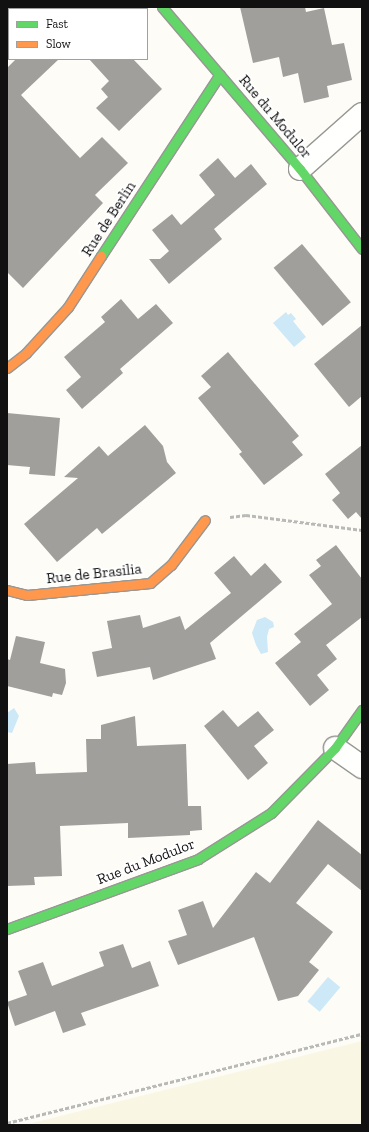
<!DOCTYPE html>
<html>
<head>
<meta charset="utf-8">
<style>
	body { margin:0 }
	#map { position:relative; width:369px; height:1132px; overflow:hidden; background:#fdfcf7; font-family:"Zilla Slab",serif }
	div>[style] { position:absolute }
	.farmland>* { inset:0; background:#f9f7e4 }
	.water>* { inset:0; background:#cde8f7; transform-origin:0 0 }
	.building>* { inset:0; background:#a19f9c; transform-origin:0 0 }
	.path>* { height:2.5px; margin-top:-1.25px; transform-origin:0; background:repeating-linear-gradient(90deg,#b9b9b8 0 4px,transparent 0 6px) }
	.roads { filter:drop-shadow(1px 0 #979795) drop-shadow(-1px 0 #979795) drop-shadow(0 1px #979795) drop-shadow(0 -1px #979795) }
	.street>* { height:22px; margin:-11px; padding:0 11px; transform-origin:11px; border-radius:11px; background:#fffffe }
	.fast>* { height:9px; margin:-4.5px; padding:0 4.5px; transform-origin:4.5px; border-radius:4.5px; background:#63d668 }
	.slow>* { height:9px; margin:-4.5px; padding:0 4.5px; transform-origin:4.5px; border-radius:4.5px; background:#ff974d }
	span { translate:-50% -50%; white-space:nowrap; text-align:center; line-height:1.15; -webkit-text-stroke:4px #fff; paint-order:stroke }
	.street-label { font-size:15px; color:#111 }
	.frame { position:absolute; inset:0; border:8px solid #111; pointer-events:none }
	.legend { position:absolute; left:8px; top:8px; width:140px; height:52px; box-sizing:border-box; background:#fff; border:1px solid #a0a0a0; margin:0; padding:5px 7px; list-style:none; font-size:12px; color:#111 }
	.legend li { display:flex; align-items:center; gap:8px; height:20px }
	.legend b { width:20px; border:1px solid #a0a0a0 }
</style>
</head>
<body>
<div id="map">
	<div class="farmland">
		<div style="clip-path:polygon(362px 1041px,362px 1125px,24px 1125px)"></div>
	</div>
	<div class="water">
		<div style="clip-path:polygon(286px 312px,288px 315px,291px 313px,296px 319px,293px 321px,306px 337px,294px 347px,273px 323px)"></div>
		<div style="clip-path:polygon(265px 617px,273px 622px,274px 627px,269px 629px,267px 637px,268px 652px,261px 654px,256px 645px,252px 633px,257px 620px)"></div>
		<div style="clip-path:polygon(14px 708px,19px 716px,12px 733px,7px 732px,7px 713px)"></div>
		<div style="left:328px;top:977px;width:16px;height:32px;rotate:40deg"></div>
	</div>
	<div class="building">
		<div style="clip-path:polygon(240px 7px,305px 7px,306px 12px,324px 8px,332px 45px,344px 43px,352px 80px,327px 86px,329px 97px,304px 103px,298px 73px,283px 77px,279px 57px,253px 63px)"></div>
		<div style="clip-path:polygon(16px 59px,59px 59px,21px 95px,80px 158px,102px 137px,128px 163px,95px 195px,103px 203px,23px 288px,7px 272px,7px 68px)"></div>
		<div style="clip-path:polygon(89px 59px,133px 59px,162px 89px,119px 131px,96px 108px,108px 97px,101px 89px,109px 81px)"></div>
		<div style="clip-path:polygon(218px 158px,235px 178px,251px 164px,267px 184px,214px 229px,222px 239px,169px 284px,149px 259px,160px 259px,169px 251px,152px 230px,172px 214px,181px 225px,215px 195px,199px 175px)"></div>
		<div style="left:302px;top:244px;width:76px;height:37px;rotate:50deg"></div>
		<div style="clip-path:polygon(121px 299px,138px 319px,156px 304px,173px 323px,120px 369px,123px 373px,82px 409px,66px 390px,81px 377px,64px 357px,105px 322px,101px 317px)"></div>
		<div style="clip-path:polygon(362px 325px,362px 396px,349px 407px,314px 364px)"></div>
		<div style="clip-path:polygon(228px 352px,299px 436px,292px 442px,303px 455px,264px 485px,239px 454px,242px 452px,198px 398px,211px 387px,201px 376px)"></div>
		<div style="clip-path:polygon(7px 413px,60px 418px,55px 476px,29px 474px,30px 467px,7px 465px)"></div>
		<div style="clip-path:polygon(145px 425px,163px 446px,167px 462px,176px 473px,102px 534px,97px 528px,57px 562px,24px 524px,78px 478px,64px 477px,99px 446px,108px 456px)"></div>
		<div style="clip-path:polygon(362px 445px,362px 519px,356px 512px,348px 519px,332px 500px,340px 493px,325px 474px)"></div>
		<div style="clip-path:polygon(336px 545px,362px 579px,362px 617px,326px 645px,337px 659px,317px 675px,329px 690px,310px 706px,275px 663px,301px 642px,294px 634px,332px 604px,309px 575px,321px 566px,316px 560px)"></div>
		<div style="clip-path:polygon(234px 556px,251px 576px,265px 563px,282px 582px,210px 643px,216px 659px,153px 680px,150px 667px,97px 677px,92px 652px,112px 648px,107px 621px,140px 615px,143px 628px,180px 616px,185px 630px,231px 593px,214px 573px)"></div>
		<div style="clip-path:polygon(16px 636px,45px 642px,40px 663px,65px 669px,66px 683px,62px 695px,53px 693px,52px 697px,7px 686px,7px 659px,10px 660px)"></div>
		<div style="clip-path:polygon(223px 710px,238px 727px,258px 711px,274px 730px,254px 746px,268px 763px,248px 780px,204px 726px)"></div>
		<div style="clip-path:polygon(135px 716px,137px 746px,186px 744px,188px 806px,201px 806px,202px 830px,190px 831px,190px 835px,128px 838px,128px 823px,60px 826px,62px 876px,34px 877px,35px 885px,7px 886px,7px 764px,35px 762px,36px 774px,87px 772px,86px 739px,101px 739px,101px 725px)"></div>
		<div style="clip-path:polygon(318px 820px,362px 855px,362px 891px,328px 864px,296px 903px,333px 932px,309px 962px,319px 970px,298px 996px,278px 1001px,254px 937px,178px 965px,168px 941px,187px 935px,178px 910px,203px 901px,213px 928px,256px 872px,270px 883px)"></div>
		<div style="clip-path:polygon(123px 944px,132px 968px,150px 961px,159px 986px,81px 1013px,86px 1025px,63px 1033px,55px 1011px,15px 1026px,7px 1002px,27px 995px,18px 971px,43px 962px,52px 986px,104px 966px,99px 952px)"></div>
	</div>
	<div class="path">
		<div style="left:230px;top:517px;width:16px;rotate:-7deg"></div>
		<div style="left:246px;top:515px;width:117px;rotate:7.4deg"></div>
		<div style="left:7px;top:1123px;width:366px;rotate:-14.1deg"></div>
	</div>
	<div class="roads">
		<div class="street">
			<div style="left:300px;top:169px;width:83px;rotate:-41.6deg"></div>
			<div style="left:335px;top:748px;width:33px;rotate:35deg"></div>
		</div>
		<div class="fast">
			<div style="left:162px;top:7px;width:213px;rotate:49.6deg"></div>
			<div style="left:300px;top:169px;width:101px;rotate:52.2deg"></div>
			<div style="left:13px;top:9px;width:3px;rotate:-45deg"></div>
			<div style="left:101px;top:256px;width:217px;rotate:-56.8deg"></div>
			<div style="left:7px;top:929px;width:203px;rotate:-20.1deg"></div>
			<div style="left:198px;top:859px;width:86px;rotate:-32.2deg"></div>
			<div style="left:271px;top:813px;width:91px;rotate:-45.4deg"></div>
			<div style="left:335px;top:748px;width:47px;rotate:-54.6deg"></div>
		</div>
		<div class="slow">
			<div style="left:7px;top:368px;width:24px;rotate:-38deg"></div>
			<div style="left:26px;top:353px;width:62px;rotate:-47.6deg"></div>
			<div style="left:68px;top:307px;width:61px;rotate:-57.1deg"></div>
			<div style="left:7px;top:590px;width:21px;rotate:14deg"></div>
			<div style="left:27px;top:595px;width:124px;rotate:-5.6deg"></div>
			<div style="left:150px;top:583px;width:28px;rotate:-41deg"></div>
			<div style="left:171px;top:565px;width:56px;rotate:-52.9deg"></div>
		</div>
	</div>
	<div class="street-label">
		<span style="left:275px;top:117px;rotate:50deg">Rue du Modulor</span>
		<span style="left:109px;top:219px;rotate:-57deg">Rue de Berlin</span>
		<span style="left:94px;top:574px;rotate:-6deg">Rue de Brasilia</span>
		<span style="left:146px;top:862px;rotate:-21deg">Rue du Modulor</span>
	</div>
	<div class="frame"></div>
	<ul class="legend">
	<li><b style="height:5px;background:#63d668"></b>Fast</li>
	<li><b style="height:5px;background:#ff974d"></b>Slow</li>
	</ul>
</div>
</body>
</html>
